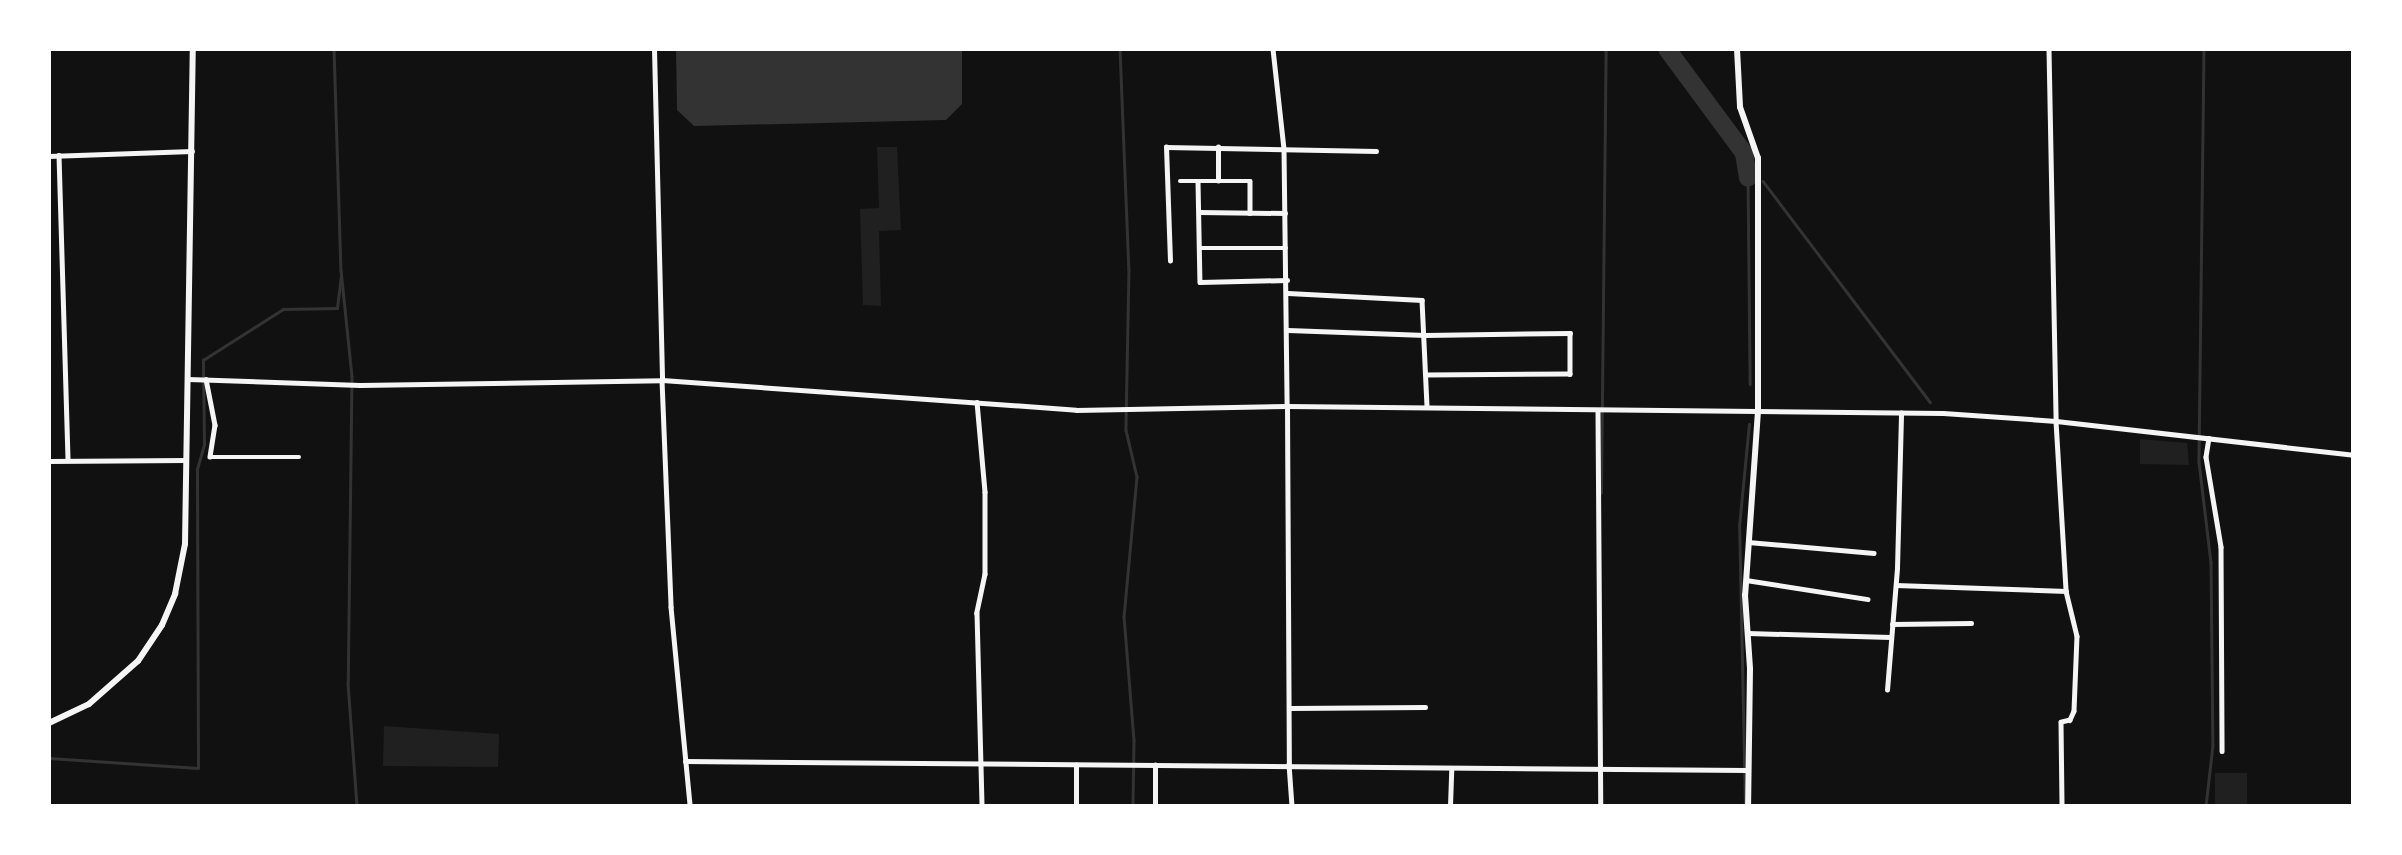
<!DOCTYPE html>
<html>
<head>
<meta charset="utf-8">
<style>
	body { margin:0 }
	#map { position:relative; width:2402px; height:855px; overflow:hidden; background:#111; font-family:Georgia,serif }
	div>[style] { position:absolute }
	.green>* { inset:0; background:#202020; transform-origin:0 0 }
	.water>* { inset:0; background:#333 }
	.stream>* { height:2.5px; margin:-1.25px; padding:0 1.25px; transform-origin:1.25px; border-radius:1.25px; background:#333 }
	.river>* { height:18px; margin:-9px; padding:0 9px; transform-origin:9px; border-radius:9px; background:#333 }
	.minor>* { height:4.5px; margin:-2.25px; padding:0 2.25px; transform-origin:2.25px; border-radius:2.25px; background:#f5f5f5 }
	.tertiary>* { height:5px; margin:-2.5px; padding:0 2.5px; transform-origin:2.5px; border-radius:2.5px; background:#f5f5f5 }
	.primary>* { height:6px; margin:-3px; padding:0 3px; transform-origin:3px; border-radius:3px; background:#f5f5f5 }
	span { translate:-50% -50%; white-space:nowrap; text-align:center; line-height:1.15; -webkit-text-stroke:7px #fff; paint-order:stroke }
	.frame { position:absolute; inset:0; border:51px solid #fff; pointer-events:none }
</style>
</head>
<body>
<div id="map">
	<div class="green">
		<div style="clip-path:polygon(877px 147px,897px 147px,901px 230px,879px 231px,881px 306px,863px 305px,860px 209px,879px 208px)"></div>
		<div style="clip-path:polygon(2140px 439px,2187px 443px,2189px 465px,2140px 464px)"></div>
		<div style="clip-path:polygon(384px 726px,499px 734px,498px 767px,383px 766px)"></div>
		<div style="left:2215px;top:773px;width:32px;height:33px"></div>
	</div>
	<div class="water">
		<div style="clip-path:polygon(676px 49px,962px 49px,962px 104px,946px 120px,694px 126px,677px 110px)"></div>
	</div>
	<div class="stream">
		<div style="left:334px;top:49px;width:221px;rotate:88.2deg"></div>
		<div style="left:341px;top:270px;width:107px;rotate:84.1deg"></div>
		<div style="left:352px;top:376px;width:307px;rotate:90.7deg"></div>
		<div style="left:348px;top:683px;width:123px;rotate:85.8deg"></div>
		<div style="left:1120px;top:49px;width:220px;rotate:87.7deg"></div>
		<div style="left:1129px;top:269px;width:161px;rotate:91.1deg"></div>
		<div style="left:1126px;top:430px;width:48px;rotate:76.8deg"></div>
		<div style="left:1137px;top:477px;width:140px;rotate:95.3deg"></div>
		<div style="left:1124px;top:616px;width:125px;rotate:85.4deg"></div>
		<div style="left:1134px;top:741px;width:65px;rotate:90.9deg"></div>
		<div style="left:2204px;top:49px;width:413px;rotate:90.7deg"></div>
		<div style="left:2199px;top:462px;width:101px;rotate:83.2deg"></div>
		<div style="left:2211px;top:562px;width:183px;rotate:89.4deg"></div>
		<div style="left:2213px;top:745px;width:61px;rotate:96.5deg"></div>
		<div style="left:1748px;top:178px;width:206px;rotate:89.4deg"></div>
		<div style="left:1763px;top:181px;width:277px;rotate:52.9deg"></div>
		<div style="left:1601px;top:493px;width:444px;rotate:-89.4deg"></div>
		<div style="left:49px;top:758px;width:149px;rotate:3.8deg"></div>
		<div style="left:198px;top:768px;width:299px;rotate:-90.2deg"></div>
		<div style="left:197px;top:469px;width:25px;rotate:-74deg"></div>
		<div style="left:204px;top:445px;width:85px;rotate:-90.7deg"></div>
		<div style="left:203px;top:360px;width:95px;rotate:-32.5deg"></div>
		<div style="left:283px;top:309px;width:54px;rotate:-1.1deg"></div>
		<div style="left:337px;top:308px;width:32px;rotate:-83deg"></div>
		<div style="left:1745px;top:806px;width:280px;rotate:-91.2deg"></div>
		<div style="left:1739px;top:526px;width:102px;rotate:-84.4deg"></div>
	</div>
	<div class="river">
		<div style="left:1667px;top:49px;width:129px;rotate:53.5deg"></div>
		<div style="left:1744px;top:153px;width:25px;rotate:81deg"></div>
	</div>
	<div class="minor">
		<div style="left:1273px;top:49px;width:101px;rotate:83.7deg"></div>
		<div style="left:1284px;top:149px;width:257px;rotate:89.3deg"></div>
		<div style="left:2049px;top:49px;width:372px;rotate:88.9deg"></div>
		<div style="left:2056px;top:421px;width:170px;rotate:86.6deg"></div>
		<div style="left:2066px;top:591px;width:46px;rotate:76.3deg"></div>
		<div style="left:2077px;top:636px;width:75px;rotate:92.3deg"></div>
		<div style="left:2074px;top:711px;width:10px;rotate:114deg"></div>
		<div style="left:2070px;top:720px;width:9px;rotate:167deg"></div>
		<div style="left:2061px;top:722px;width:84px;rotate:89.3deg"></div>
		<div style="left:59px;top:155px;width:304px;rotate:88.3deg"></div>
		<div style="left:49px;top:156px;width:143px;rotate:-2deg"></div>
		<div style="left:1180px;top:181px;width:38px"></div>
		<div style="left:1218px;top:181px;width:34px;rotate:-90deg"></div>
		<div style="left:1198px;top:181px;width:101px;rotate:88.9deg"></div>
		<div style="left:1200px;top:282px;width:87px;rotate:-1.3deg"></div>
		<div style="left:1218px;top:181px;width:32px"></div>
		<div style="left:1250px;top:181px;width:32px;rotate:90deg"></div>
		<div style="left:1199px;top:212px;width:86px;rotate:0.7deg"></div>
		<div style="left:1200px;top:248px;width:86px"></div>
		<div style="left:1170px;top:261px;width:114px;rotate:-92deg"></div>
		<div style="left:1166px;top:147px;width:210px;rotate:1.1deg"></div>
		<div style="left:1288px;top:293px;width:134px;rotate:3deg"></div>
		<div style="left:1422px;top:300px;width:107px;rotate:87.3deg"></div>
		<div style="left:1288px;top:330px;width:137px;rotate:2.1deg"></div>
		<div style="left:1425px;top:335px;width:145px;rotate:-0.8deg"></div>
		<div style="left:1570px;top:333px;width:41px;rotate:90deg"></div>
		<div style="left:1570px;top:374px;width:144px;rotate:179.6deg"></div>
		<div style="left:206px;top:379px;width:47px;rotate:78.9deg"></div>
		<div style="left:215px;top:425px;width:32px;rotate:99deg"></div>
		<div style="left:210px;top:457px;width:89px"></div>
		<div style="left:662px;top:380px;width:227px;rotate:87.7deg"></div>
		<div style="left:671px;top:607px;width:200px;rotate:84.5deg"></div>
		<div style="left:977px;top:402px;width:90px;rotate:84.9deg"></div>
		<div style="left:985px;top:492px;width:82px;rotate:90deg"></div>
		<div style="left:985px;top:574px;width:40px;rotate:102deg"></div>
		<div style="left:977px;top:613px;width:193px;rotate:88.5deg"></div>
		<div style="left:1598px;top:411px;width:395px;rotate:89.6deg"></div>
		<div style="left:2209px;top:438px;width:19px;rotate:99deg"></div>
		<div style="left:2206px;top:457px;width:91px;rotate:80.5deg"></div>
		<div style="left:2221px;top:547px;width:204px;rotate:89.7deg"></div>
		<div style="left:49px;top:461px;width:137px;rotate:-0.4deg"></div>
		<div style="left:1748px;top:542px;width:126px;rotate:5deg"></div>
		<div style="left:1746px;top:580px;width:123px;rotate:8.9deg"></div>
		<div style="left:1896px;top:585px;width:170px;rotate:2deg"></div>
		<div style="left:1892px;top:624px;width:79px;rotate:-0.7deg"></div>
		<div style="left:1748px;top:633px;width:142px;rotate:1.6deg"></div>
		<div style="left:1887px;top:690px;width:122px;rotate:-85.3deg"></div>
		<div style="left:1897px;top:568px;width:155px;rotate:-88.5deg"></div>
		<div style="left:1291px;top:708px;width:134px;rotate:-0.4deg"></div>
		<div style="left:685px;top:761px;width:1062px;rotate:0.49deg"></div>
		<div style="left:1289px;top:764px;width:42px;rotate:85.9deg"></div>
		<div style="left:1076px;top:806px;width:41px;rotate:-90deg"></div>
		<div style="left:1155px;top:806px;width:41px;rotate:-90deg"></div>
		<div style="left:1450px;top:806px;width:36px;rotate:-88deg"></div>
	</div>
	<div class="tertiary">
		<div style="left:654px;top:49px;width:331px;rotate:88.6deg"></div>
		<div style="left:188px;top:379px;width:172px;rotate:2deg"></div>
		<div style="left:360px;top:385px;width:302px;rotate:-0.9deg"></div>
		<div style="left:662px;top:380px;width:415px;rotate:4.1deg"></div>
		<div style="left:1076px;top:410px;width:211px;rotate:-1.1deg"></div>
		<div style="left:1287px;top:406px;width:656px;rotate:0.61deg"></div>
		<div style="left:1943px;top:413px;width:113px;rotate:4deg"></div>
		<div style="left:2056px;top:421px;width:299px;rotate:6.5deg"></div>
		<div style="left:1287px;top:406px;width:358px;rotate:89.7deg"></div>
	</div>
	<div class="primary">
		<div style="left:1737px;top:49px;width:58px;rotate:87deg"></div>
		<div style="left:1740px;top:107px;width:54px;rotate:70.6deg"></div>
		<div style="left:1758px;top:158px;width:253px;rotate:90deg"></div>
		<div style="left:1758px;top:411px;width:184px;rotate:94deg"></div>
		<div style="left:1745px;top:595px;width:74px;rotate:86.1deg"></div>
		<div style="left:1750px;top:669px;width:137px;rotate:90.8deg"></div>
		<div style="left:49px;top:723px;width:44px;rotate:-25.4deg"></div>
		<div style="left:89px;top:704px;width:65px;rotate:-41.3deg"></div>
		<div style="left:138px;top:661px;width:43px;rotate:-56.3deg"></div>
		<div style="left:162px;top:625px;width:34px;rotate:-67deg"></div>
		<div style="left:175px;top:594px;width:51px;rotate:-78.7deg"></div>
		<div style="left:185px;top:544px;width:495px;rotate:-89.1deg"></div>
	</div>
	<div class="frame"></div>
</div>
</body>
</html>
